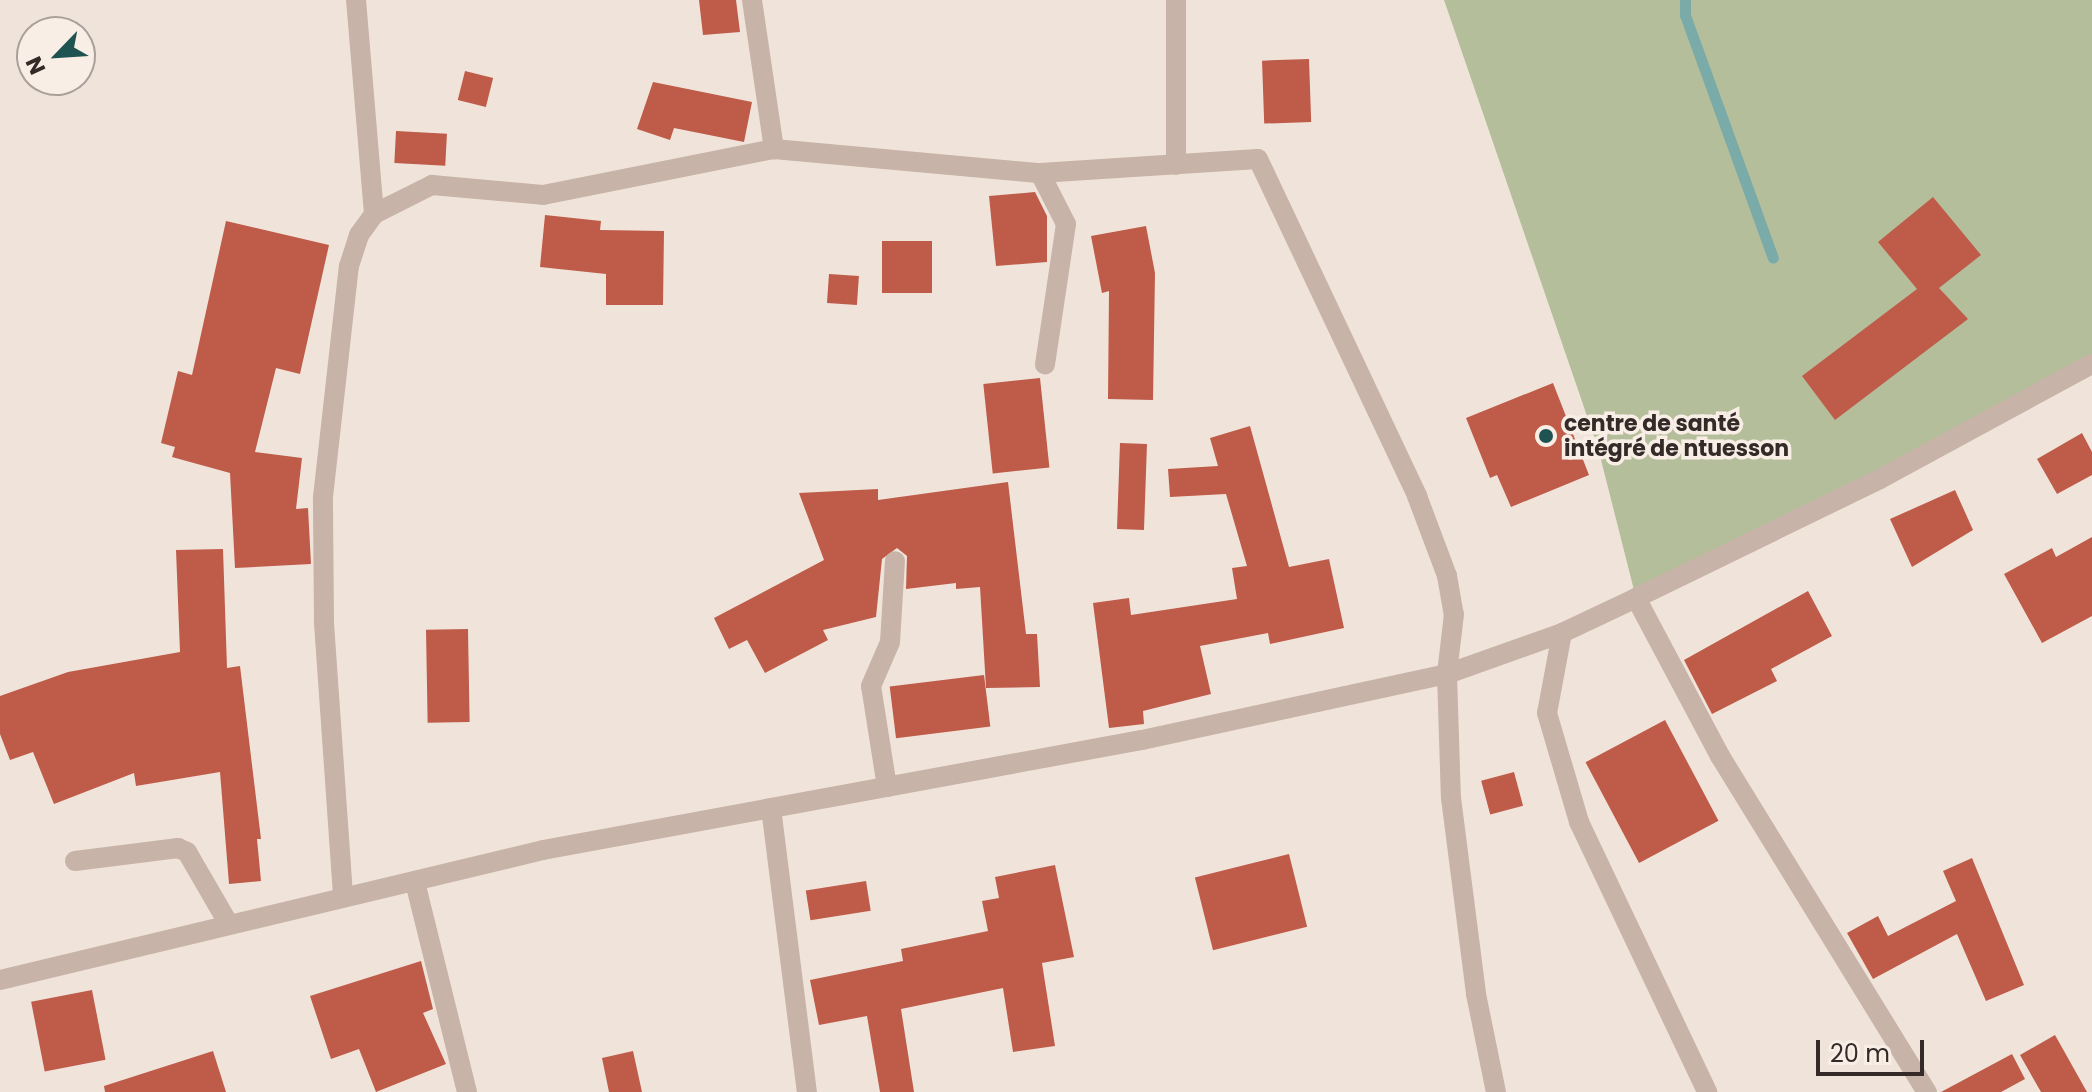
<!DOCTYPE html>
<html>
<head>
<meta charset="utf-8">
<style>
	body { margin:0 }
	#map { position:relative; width:2092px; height:1092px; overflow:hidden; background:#f0e4da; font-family:Poppins,sans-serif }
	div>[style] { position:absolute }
	.green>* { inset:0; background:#b5be9b }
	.stream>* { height:11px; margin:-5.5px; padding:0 5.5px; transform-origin:5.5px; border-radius:5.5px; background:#7baba9 }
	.building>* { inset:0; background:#bf5b49; transform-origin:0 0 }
	.minor>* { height:20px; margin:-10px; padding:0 10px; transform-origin:10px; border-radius:10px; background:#c7b3a7 }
	.tertiary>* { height:20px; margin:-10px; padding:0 10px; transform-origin:10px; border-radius:10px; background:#c7b3a7 }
	.dots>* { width:22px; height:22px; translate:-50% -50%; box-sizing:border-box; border:4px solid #f8eee6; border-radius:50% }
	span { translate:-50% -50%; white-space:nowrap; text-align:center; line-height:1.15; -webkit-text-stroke:7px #f8eee6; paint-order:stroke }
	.poi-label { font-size:22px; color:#342a27; font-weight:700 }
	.left { translate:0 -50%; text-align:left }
	.north { position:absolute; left:16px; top:16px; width:80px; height:80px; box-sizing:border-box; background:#f8eee6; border:2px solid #aaa09a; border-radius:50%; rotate:245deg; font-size:22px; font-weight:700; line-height:32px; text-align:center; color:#342a27 }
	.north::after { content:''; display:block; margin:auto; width:28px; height:36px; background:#1f5352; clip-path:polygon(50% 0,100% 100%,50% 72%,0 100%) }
	.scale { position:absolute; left:1816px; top:1040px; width:108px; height:36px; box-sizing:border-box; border:4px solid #342a27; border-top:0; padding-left:10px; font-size:24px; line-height:28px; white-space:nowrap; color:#342a27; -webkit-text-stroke:6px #f8eee6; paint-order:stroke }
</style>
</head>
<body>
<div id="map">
	<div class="green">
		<div style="clip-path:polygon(1444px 0,2092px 0,2092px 364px,1636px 598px,1598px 448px)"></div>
	</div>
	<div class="stream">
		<div style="left:1685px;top:0;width:15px;rotate:90deg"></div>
		<div style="left:1685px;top:15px;width:258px;rotate:70.1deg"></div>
	</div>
	<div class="building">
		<div style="clip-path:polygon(699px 0,736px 0,740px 32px,703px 35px)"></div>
		<div style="left:1309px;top:59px;width:63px;height:47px;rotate:88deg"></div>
		<div style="left:465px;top:71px;width:29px;height:30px;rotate:14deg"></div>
		<div style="clip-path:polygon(653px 82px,752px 102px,744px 142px,674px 128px,670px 140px,637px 129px)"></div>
		<div style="left:396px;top:131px;width:51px;height:32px;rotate:3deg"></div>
		<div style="clip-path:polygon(1035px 192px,1047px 216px,1047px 262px,996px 266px,989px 196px)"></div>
		<div style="clip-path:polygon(1933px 197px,1981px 255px,1939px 288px,1968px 319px,1835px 420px,1802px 376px,1917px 289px,1878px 242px)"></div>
		<div style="clip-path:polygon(545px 215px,601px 221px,600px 230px,664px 231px,663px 305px,606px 305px,606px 274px,540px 267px)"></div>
		<div style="clip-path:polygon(226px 221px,329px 245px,300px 374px,276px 368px,255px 452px,302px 458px,296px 509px,308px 508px,311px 564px,235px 568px,230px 473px,172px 457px,175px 447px,161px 443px,178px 371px,192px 375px)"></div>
		<div style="clip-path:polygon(1146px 226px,1155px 273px,1153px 400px,1108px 399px,1109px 291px,1102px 293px,1091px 236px)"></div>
		<div style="left:882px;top:241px;width:50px;height:52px"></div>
		<div style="left:829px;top:274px;width:30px;height:29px;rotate:4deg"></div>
		<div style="left:1040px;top:378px;width:90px;height:57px;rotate:84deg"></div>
		<div style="clip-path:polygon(1553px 383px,1589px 475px,1511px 507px,1497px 475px,1490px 478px,1466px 418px)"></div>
		<div style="clip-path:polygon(1250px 426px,1289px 567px,1329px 559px,1344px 628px,1270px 644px,1268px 633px,1200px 646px,1211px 694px,1143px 711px,1144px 724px,1109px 728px,1093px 603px,1129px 598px,1131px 615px,1237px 599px,1232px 568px,1247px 566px,1226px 494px,1170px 497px,1168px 469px,1218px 466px,1210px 438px)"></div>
		<div style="clip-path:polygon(2082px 433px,2092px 452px,2092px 475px,2057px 494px,2037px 459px)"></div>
		<div style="left:1120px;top:443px;width:27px;height:86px;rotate:2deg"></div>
		<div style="clip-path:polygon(1008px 482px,1026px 634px,1037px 634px,1040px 687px,986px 688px,980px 587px,956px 589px,956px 583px,906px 589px,907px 556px,897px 548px,882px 559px,876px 617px,823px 630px,828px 640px,765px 673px,747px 640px,729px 649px,714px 618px,824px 560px,799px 493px,878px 489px,878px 500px)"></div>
		<div style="clip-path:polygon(1955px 490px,1973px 530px,1912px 567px,1890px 519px)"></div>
		<div style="clip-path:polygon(2092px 537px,2092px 616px,2042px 643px,2004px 574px,2052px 548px,2056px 557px)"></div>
		<div style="clip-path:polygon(223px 549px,227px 668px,240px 666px,261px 839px,257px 839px,261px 881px,229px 884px,220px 772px,136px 786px,134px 773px,54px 804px,33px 752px,10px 760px,0 734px,0 696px,68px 672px,180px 652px,176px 550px)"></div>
		<div style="clip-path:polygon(1808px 591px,1832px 636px,1771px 669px,1777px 681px,1712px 714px,1684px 660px)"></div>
		<div style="left:468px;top:629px;width:93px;height:42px;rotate:89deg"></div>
		<div style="left:984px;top:675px;width:52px;height:95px;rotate:83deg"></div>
		<div style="left:1665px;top:720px;width:114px;height:90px;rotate:62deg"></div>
		<div style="left:1514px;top:772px;width:35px;height:34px;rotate:75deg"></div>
		<div style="left:1289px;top:854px;width:75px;height:97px;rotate:76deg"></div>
		<div style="clip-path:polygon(1972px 858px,2024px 985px,1986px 1001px,1957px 934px,1873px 979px,1847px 933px,1878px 916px,1888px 936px,1956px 901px,1943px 871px)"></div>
		<div style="clip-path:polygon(1055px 865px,1074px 957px,1042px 963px,1055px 1046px,1013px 1052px,1003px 988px,901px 1009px,914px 1092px,880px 1092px,867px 1016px,819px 1025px,810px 980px,903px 961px,901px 949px,988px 931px,982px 901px,999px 898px,995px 877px)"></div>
		<div style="left:866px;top:881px;width:30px;height:61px;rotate:81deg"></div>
		<div style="clip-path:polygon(421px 961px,433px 1009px,423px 1013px,446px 1064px,376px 1092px,359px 1049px,331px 1059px,310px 996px)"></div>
		<div style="left:92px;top:990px;width:71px;height:62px;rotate:79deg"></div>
		<div style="clip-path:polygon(2055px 1035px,2087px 1092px,2041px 1092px,2020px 1055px)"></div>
		<div style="clip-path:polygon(213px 1051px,226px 1092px,105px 1092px,104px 1086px)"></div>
		<div style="clip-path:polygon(633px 1051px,642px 1092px,609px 1092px,602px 1058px)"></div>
		<div style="clip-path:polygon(2012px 1054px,2025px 1079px,2001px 1092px,1941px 1092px)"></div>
	</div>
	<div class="minor">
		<div style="left:752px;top:0;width:151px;rotate:81.6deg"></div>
		<div style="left:1176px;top:165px;width:165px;rotate:-90deg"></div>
		<div style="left:1040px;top:173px;width:57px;rotate:63deg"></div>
		<div style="left:1066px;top:224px;width:142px;rotate:98.5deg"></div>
		<div style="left:374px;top:214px;width:65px;rotate:-26.6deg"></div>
		<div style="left:432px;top:185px;width:111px;rotate:5.1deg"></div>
		<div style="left:543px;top:195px;width:236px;rotate:-11.3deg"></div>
		<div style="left:774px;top:149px;width:267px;rotate:5.2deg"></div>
		<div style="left:1040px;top:173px;width:218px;rotate:-3.7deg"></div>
		<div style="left:1258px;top:159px;width:373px;rotate:64.7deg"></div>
		<div style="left:1417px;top:496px;width:85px;rotate:69.4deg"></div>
		<div style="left:1447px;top:576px;width:39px;rotate:80deg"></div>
		<div style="left:1454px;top:614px;width:60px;rotate:96.7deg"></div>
		<div style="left:1447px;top:674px;width:124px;rotate:88.2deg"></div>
		<div style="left:1451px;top:798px;width:198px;rotate:82.7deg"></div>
		<div style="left:1476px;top:994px;width:100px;rotate:78.5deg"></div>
		<div style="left:1636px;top:598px;width:179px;rotate:62deg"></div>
		<div style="left:1720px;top:756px;width:395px;rotate:58.4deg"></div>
		<div style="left:1562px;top:633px;width:81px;rotate:100.6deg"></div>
		<div style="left:1547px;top:713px;width:114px;rotate:73.6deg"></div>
		<div style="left:1579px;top:822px;width:299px;rotate:64.6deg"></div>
		<div style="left:887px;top:787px;width:102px;rotate:-99deg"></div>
		<div style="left:871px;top:686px;width:48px;rotate:-66.6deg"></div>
		<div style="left:890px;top:642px;width:81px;rotate:-86.5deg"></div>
		<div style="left:771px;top:808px;width:286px;rotate:82.8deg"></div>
		<div style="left:75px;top:861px;width:104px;rotate:-7.2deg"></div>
		<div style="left:178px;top:848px;width:10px;rotate:24deg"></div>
		<div style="left:187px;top:852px;width:80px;rotate:59.9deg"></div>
		<div style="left:415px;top:882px;width:216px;rotate:76.1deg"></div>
		<div style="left:343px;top:895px;width:275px;rotate:-94deg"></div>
		<div style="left:324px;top:621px;width:124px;rotate:-90.5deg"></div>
		<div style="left:323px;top:497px;width:232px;rotate:-83.6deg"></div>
		<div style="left:349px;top:266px;width:33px;rotate:-72deg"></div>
		<div style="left:359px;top:235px;width:26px;rotate:-54deg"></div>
		<div style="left:374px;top:214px;width:215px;rotate:-94.8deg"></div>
	</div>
	<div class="tertiary">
		<div style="left:0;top:980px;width:558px;rotate:-13.46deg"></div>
		<div style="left:543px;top:850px;width:609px;rotate:-10.41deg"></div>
		<div style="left:1142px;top:740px;width:312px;rotate:-12.2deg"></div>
		<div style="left:1447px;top:674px;width:122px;rotate:-19.6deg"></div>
		<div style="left:1562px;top:633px;width:82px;rotate:-25.3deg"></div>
		<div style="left:1636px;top:598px;width:271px;rotate:-26deg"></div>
		<div style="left:1880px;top:479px;width:241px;rotate:-28.5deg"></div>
	</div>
	<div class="dots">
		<div style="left:1546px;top:436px;background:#1f5352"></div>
	</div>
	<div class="poi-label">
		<span class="left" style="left:1564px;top:436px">centre de santé<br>intégré de ntuesson</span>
	</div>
	<div class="north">N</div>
	<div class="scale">20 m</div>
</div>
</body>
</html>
